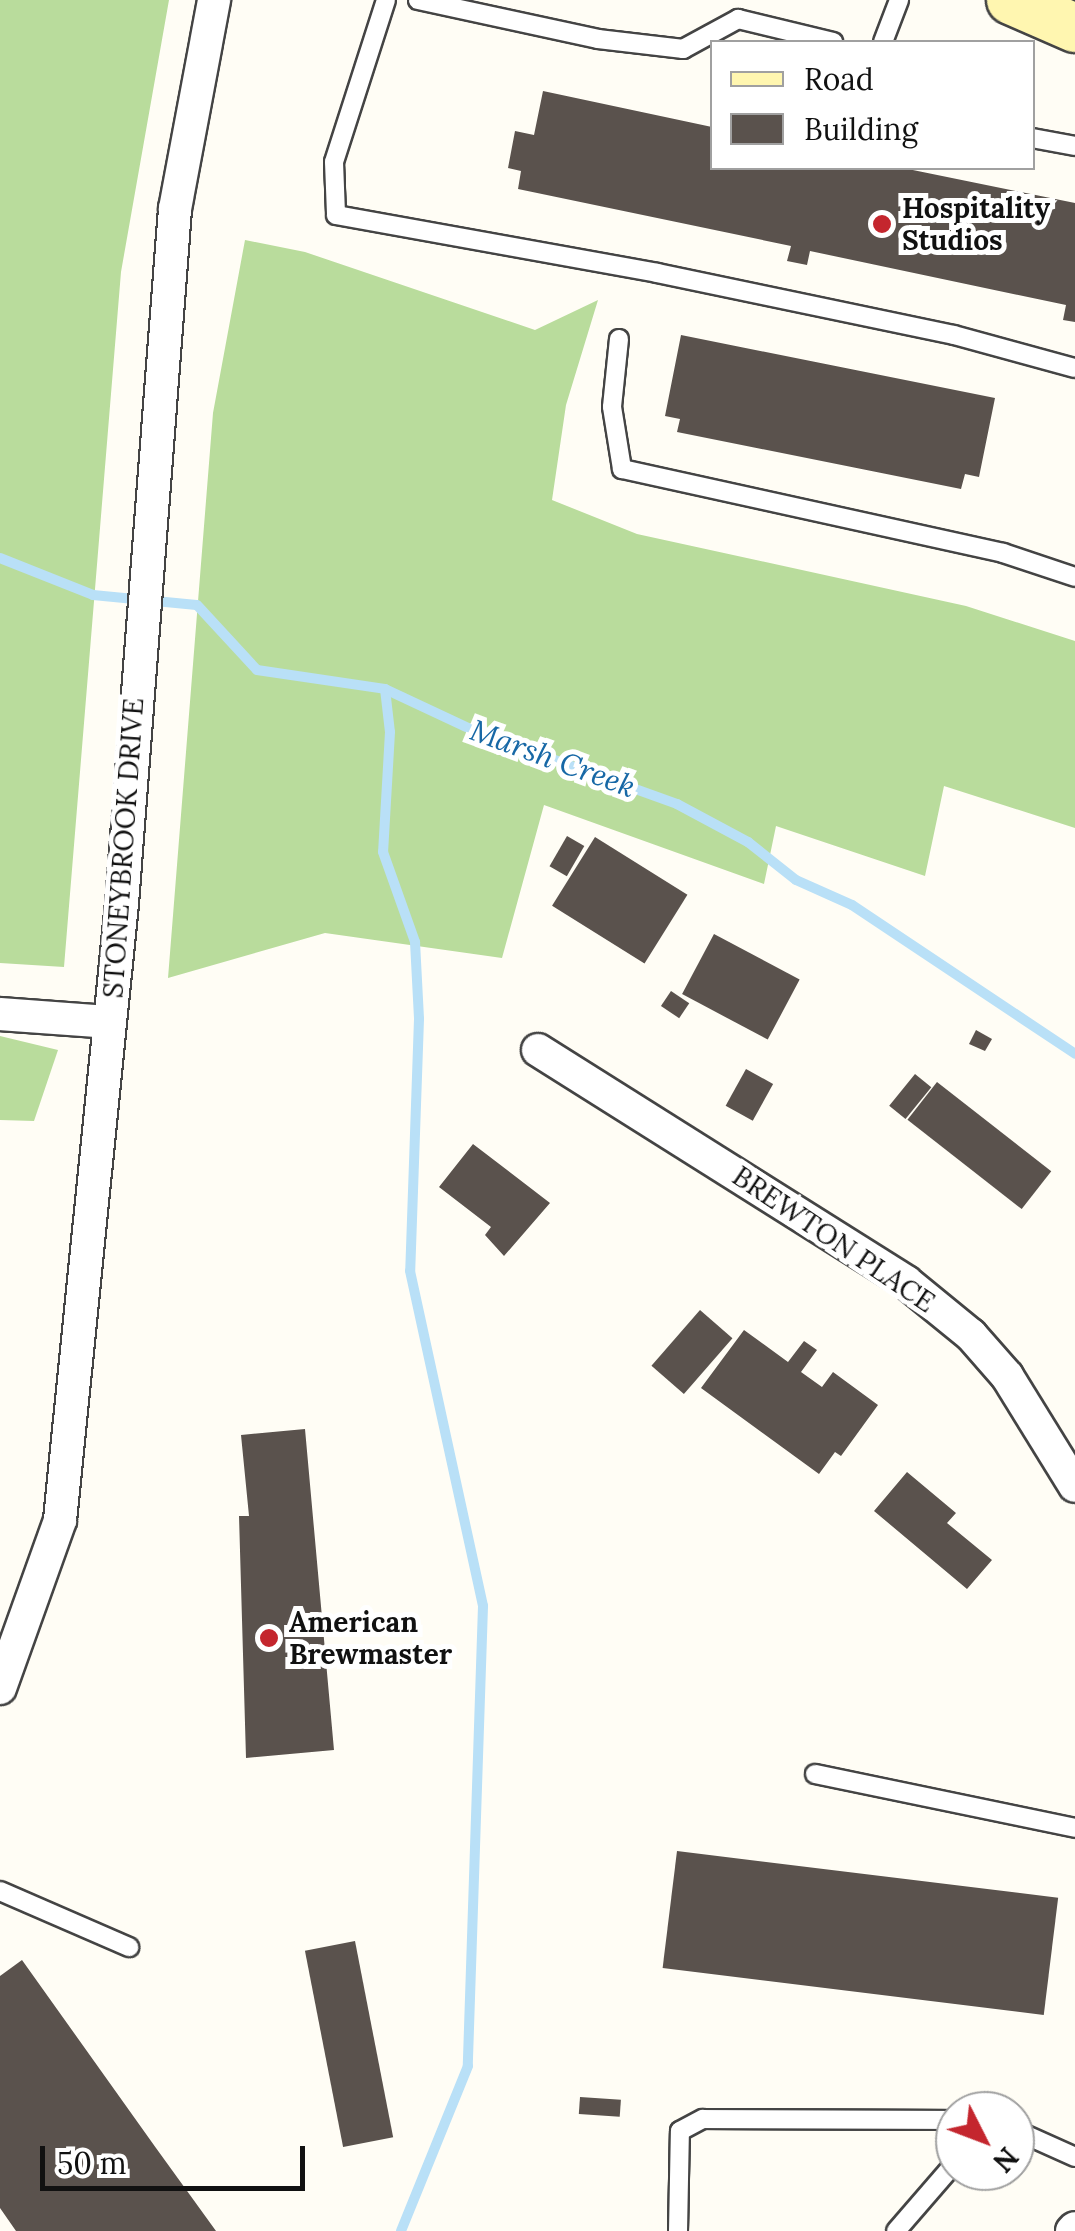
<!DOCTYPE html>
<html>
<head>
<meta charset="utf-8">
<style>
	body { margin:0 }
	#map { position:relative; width:1075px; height:2231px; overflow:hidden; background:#fffdf5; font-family:Lora,serif }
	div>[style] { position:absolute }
	.forest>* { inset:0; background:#b9dc9c }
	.stream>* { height:10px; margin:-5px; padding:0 5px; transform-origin:5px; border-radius:5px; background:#b9e0f7 }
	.building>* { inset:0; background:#5a524d; transform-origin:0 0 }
	.roads { filter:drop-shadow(2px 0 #444) drop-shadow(-2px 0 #444) drop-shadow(0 2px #444) drop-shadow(0 -2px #444) }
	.lane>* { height:18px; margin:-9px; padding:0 9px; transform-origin:9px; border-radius:9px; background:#fff }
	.street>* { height:32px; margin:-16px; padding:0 16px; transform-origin:16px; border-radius:16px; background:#fff }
	.secondary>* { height:48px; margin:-24px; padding:0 24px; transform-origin:24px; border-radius:24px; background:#fff6b0 }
	.dots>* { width:28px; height:28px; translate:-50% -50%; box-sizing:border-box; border:5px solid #fff; border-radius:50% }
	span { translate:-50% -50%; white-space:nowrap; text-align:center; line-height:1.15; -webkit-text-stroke:10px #fff; paint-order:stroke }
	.poi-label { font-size:28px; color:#111; font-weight:700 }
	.left { translate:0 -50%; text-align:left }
	.street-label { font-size:28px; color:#111 }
	.water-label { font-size:30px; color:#1768a6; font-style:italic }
	.legend { position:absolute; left:710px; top:40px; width:325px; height:130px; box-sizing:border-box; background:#fff; border:2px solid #a0a0a0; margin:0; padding:12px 18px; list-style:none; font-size:30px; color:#111 }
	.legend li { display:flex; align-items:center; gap:20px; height:50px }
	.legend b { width:50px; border:2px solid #a0a0a0 }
	.north { position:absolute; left:935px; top:2091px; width:100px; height:100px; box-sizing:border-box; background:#fff; border:2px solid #a0a0a0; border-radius:50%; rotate:132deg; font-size:28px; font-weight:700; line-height:40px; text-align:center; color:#111 }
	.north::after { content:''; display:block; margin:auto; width:35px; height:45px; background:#c4262e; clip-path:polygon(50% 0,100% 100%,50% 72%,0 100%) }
	.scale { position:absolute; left:40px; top:2146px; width:265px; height:45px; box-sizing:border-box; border:5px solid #111; border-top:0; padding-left:12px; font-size:30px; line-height:35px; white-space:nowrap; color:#111; -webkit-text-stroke:8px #fff; paint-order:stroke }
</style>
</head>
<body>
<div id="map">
	<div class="forest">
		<div style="clip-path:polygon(0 0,169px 0,121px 272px,64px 967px,0 963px)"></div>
		<div style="clip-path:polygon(245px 240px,305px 252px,535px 330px,598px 300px,566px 405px,552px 500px,637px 534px,966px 606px,1075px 641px,1075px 828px,944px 786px,925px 876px,776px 826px,764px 884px,544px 805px,502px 958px,325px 933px,168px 978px,213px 413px)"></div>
		<div style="clip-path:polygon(0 1036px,58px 1050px,34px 1121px,0 1120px)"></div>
	</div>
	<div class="stream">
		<div style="left:0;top:558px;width:100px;rotate:21.7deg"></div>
		<div style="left:93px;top:595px;width:104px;rotate:5.5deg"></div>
		<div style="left:197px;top:605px;width:88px;rotate:47.3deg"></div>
		<div style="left:257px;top:670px;width:129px;rotate:8.4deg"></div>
		<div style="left:385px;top:689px;width:102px;rotate:25.1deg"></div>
		<div style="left:477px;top:732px;width:213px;rotate:19.8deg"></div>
		<div style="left:677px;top:804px;width:81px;rotate:28.2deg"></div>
		<div style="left:748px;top:842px;width:61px;rotate:38.4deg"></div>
		<div style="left:796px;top:880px;width:61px;rotate:24.1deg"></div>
		<div style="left:852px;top:905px;width:268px;rotate:33.7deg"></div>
		<div style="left:385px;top:689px;width:43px;rotate:83.4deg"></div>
		<div style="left:390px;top:732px;width:120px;rotate:93.3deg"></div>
		<div style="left:383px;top:852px;width:96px;rotate:70.4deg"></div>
		<div style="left:415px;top:942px;width:77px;rotate:87deg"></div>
		<div style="left:419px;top:1019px;width:252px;rotate:92deg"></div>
		<div style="left:410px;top:1271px;width:343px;rotate:77.7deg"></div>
		<div style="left:483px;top:1606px;width:460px;rotate:91.9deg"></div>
		<div style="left:468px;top:2066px;width:178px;rotate:112.1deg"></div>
	</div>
	<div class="building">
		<div style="clip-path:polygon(543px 91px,712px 127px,712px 168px,903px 168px,1075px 203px,1075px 322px,1063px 320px,1066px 305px,810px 251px,807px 265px,787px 261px,791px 246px,518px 189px,521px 171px,508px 168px,515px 131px,534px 135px)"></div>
		<div style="clip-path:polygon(681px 335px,995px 398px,979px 477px,965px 474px,961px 489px,677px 432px,680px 419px,665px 416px)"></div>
		<div style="left:567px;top:836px;width:20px;height:35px;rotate:30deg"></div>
		<div style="left:595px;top:837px;width:109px;height:81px;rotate:32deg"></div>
		<div style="left:714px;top:934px;width:97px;height:68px;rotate:28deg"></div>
		<div style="left:671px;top:991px;width:22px;height:18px;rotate:34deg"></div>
		<div style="clip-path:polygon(976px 1030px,992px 1039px,985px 1051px,969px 1044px)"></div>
		<div style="left:746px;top:1069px;width:31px;height:42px;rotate:29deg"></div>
		<div style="left:915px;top:1074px;width:21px;height:41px;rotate:39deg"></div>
		<div style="left:937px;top:1082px;width:145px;height:48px;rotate:38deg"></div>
		<div style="clip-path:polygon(473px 1144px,550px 1203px,504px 1256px,485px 1235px,491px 1227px,439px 1187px)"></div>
		<div style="left:700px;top:1310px;width:43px;height:74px;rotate:41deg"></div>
		<div style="clip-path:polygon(744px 1330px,788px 1362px,804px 1341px,817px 1350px,801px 1372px,822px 1387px,833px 1372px,878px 1405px,841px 1456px,835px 1452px,819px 1474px,701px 1388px)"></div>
		<div style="clip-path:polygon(305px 1429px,334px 1750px,246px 1758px,239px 1516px,249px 1516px,241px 1435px)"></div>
		<div style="clip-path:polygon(907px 1472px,956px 1513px,947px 1523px,992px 1560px,967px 1589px,874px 1511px)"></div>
		<div style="left:677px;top:1851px;width:384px;height:118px;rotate:7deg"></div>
		<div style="left:355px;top:1941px;width:200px;height:51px;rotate:79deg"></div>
		<div style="clip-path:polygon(22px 1960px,156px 2148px,216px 2231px,16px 2231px,0 2208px,0 1976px)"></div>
		<div style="left:580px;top:2097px;width:41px;height:17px;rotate:4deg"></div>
	</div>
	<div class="roads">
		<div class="lane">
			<div style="left:386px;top:0;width:170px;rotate:107.8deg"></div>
			<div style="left:334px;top:162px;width:53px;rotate:87.8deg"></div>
			<div style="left:336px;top:215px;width:326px;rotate:10.2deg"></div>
			<div style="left:657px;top:273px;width:303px;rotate:11.8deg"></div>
			<div style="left:954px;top:335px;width:125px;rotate:15.3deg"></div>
			<div style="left:418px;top:0;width:184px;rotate:12.2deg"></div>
			<div style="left:598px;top:39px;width:86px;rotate:6.7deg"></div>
			<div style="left:683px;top:49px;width:63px;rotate:-28.6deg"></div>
			<div style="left:738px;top:19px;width:98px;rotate:13.6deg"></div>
			<div style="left:883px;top:42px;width:45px;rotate:-69.1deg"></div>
			<div style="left:1032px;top:138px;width:44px;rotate:10.5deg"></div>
			<div style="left:619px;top:339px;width:68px;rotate:95.9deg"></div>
			<div style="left:612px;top:407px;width:63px;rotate:80.8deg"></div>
			<div style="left:622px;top:469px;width:390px;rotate:12.4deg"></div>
			<div style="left:1003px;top:553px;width:76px;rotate:18.4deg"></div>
			<div style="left:815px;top:1774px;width:266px;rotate:11.7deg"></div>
			<div style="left:0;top:1891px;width:141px;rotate:23.5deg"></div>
			<div style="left:1015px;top:2130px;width:66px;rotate:24.2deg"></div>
			<div style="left:678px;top:2231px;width:100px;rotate:-88.9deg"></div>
			<div style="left:680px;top:2131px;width:26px;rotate:-28deg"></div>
			<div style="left:703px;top:2119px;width:252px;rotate:0.2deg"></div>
			<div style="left:896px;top:2231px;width:90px;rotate:-49.1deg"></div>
		</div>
		<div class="street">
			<div style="left:0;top:1014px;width:109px;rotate:4.2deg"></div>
			<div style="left:538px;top:1050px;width:435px;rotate:32.2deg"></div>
			<div style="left:906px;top:1282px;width:84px;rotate:39.2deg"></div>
			<div style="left:971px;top:1335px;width:55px;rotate:48.7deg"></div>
			<div style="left:1007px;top:1376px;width:129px;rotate:58.3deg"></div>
			<div style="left:0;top:1688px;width:178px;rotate:-70.3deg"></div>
			<div style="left:60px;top:1520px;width:620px;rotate:-84.26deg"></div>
			<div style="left:122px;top:903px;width:696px;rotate:-85.63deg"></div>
			<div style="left:175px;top:209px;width:213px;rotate:-79.4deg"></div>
			<div style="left:1072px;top:2231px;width:4px;rotate:-45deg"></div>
		</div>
		<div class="secondary">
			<div style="left:1011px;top:0;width:70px;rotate:23.6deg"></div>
		</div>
	</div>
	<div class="dots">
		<div style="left:882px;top:224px;background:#c4262e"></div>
		<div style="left:269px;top:1638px;background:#c4262e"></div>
	</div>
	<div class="poi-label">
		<span class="left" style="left:902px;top:224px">Hospitality<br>Studios</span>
		<span class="left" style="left:289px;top:1638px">American<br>Brewmaster</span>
	</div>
	<div class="street-label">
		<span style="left:123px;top:848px;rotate:-86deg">STONEYBROOK DRIVE</span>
		<span style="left:834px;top:1239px;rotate:34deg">BREWTON PLACE</span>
	</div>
	<div class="water-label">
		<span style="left:553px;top:758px;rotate:20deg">Marsh Creek</span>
	</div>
	<ul class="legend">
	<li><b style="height:12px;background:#fff6b0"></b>Road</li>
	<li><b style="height:28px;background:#5a524d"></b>Building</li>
	</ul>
	<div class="north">N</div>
	<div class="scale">50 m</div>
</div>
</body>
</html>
